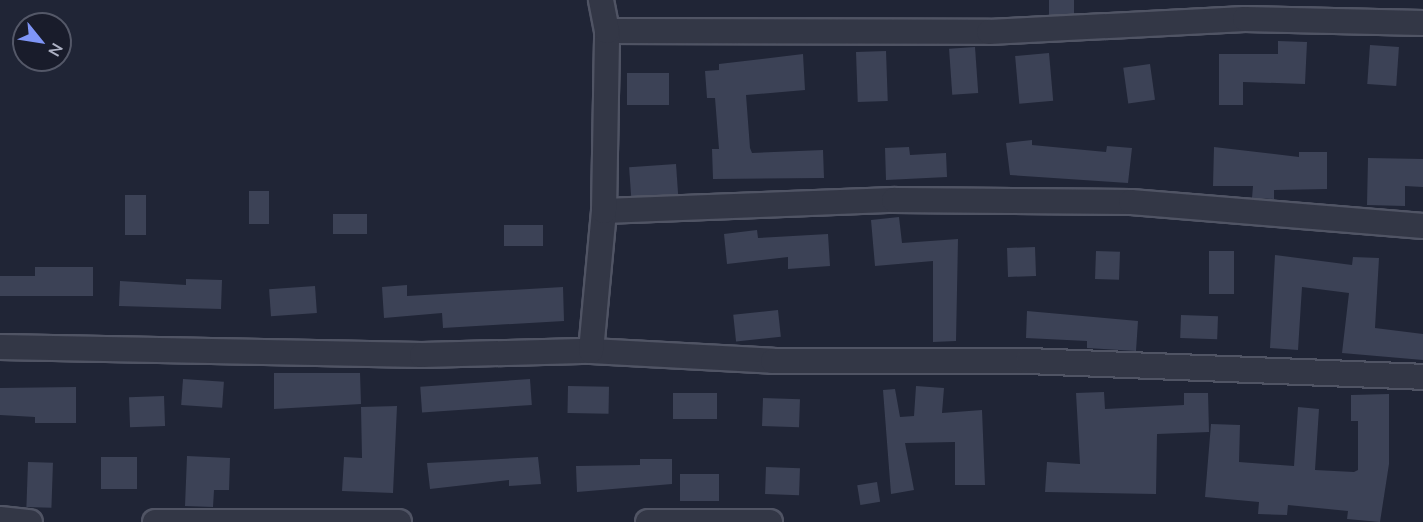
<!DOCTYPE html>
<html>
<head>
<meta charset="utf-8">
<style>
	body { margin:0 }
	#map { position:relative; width:1423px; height:522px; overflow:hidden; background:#202536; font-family:Mulish,sans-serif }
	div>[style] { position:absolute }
	.building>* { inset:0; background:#3c4256; transform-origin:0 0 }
	.roads { filter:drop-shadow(2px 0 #505464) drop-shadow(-2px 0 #505464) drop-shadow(0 2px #505464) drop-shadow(0 -2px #505464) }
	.street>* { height:24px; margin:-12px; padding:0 12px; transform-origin:12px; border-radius:12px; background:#333746 }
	span { translate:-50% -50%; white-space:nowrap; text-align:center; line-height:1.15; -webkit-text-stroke:4.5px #191c2b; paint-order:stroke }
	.north { position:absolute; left:12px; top:12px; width:60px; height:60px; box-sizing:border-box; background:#191c2b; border:2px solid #545868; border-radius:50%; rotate:120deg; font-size:16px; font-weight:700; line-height:24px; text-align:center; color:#adb1c3 }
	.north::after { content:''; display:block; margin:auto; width:21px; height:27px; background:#7f95f6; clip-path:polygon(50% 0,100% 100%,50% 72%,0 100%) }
</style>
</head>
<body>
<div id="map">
	<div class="building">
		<div style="left:1049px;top:0;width:25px;height:15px"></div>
		<div style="clip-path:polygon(1278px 41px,1307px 42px,1305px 84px,1243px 82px,1243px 105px,1219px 105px,1219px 54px,1278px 54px)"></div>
		<div style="left:1370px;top:45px;width:29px;height:39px;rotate:4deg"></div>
		<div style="left:975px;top:47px;width:46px;height:26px;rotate:86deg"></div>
		<div style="left:886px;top:51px;width:50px;height:30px;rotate:88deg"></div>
		<div style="left:1049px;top:53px;width:48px;height:34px;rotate:85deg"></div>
		<div style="clip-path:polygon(803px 54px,805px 90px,746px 95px,750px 148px,752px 153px,823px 150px,824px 178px,713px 179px,712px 149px,719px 149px,715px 98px,707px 98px,705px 71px,719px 70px,719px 64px)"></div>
		<div style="left:1150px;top:64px;width:36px;height:27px;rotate:82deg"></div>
		<div style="left:669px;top:73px;width:32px;height:42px;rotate:90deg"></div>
		<div style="clip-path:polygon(1032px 140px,1032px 145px,1106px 152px,1107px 146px,1132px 148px,1128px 183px,1010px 175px,1006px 143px)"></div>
		<div style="clip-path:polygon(909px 147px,910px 155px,946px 153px,947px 177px,886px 180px,885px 148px)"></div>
		<div style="clip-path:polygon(1214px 147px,1299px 157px,1299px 152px,1327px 152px,1327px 189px,1274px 190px,1274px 199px,1252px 198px,1253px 186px,1213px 186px)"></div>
		<div style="clip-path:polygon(1368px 158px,1423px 159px,1423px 187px,1405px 186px,1405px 206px,1367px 205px)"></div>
		<div style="left:676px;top:164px;width:30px;height:47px;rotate:86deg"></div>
		<div style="left:249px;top:191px;width:20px;height:33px"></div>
		<div style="left:125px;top:195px;width:21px;height:40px"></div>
		<div style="left:367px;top:214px;width:20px;height:34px;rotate:90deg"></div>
		<div style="clip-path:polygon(899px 217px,902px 243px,958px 239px,956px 341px,933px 342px,933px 261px,875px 266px,871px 220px)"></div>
		<div style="left:543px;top:225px;width:21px;height:39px;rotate:90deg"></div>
		<div style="clip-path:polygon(757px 230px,758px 238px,828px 234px,830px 266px,788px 269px,788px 257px,727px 264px,724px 234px)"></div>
		<div style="left:1035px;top:247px;width:29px;height:28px;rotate:88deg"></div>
		<div style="left:1096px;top:251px;width:24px;height:28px;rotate:2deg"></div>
		<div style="left:1209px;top:251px;width:25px;height:43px"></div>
		<div style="clip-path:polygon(1275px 255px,1352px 265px,1353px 257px,1379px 258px,1375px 328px,1423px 334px,1423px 360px,1342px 353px,1349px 293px,1302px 287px,1298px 350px,1270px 348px)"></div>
		<div style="clip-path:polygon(35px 267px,93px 267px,93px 296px,0 296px,0 276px,35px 276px)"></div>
		<div style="clip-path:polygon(186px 279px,222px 280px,221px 309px,119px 306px,120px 281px,186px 285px)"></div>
		<div style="clip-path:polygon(407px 285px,407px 296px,563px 287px,564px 321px,443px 328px,442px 313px,384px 318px,382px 287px)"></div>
		<div style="left:315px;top:286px;width:27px;height:46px;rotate:86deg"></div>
		<div style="left:778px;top:310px;width:27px;height:45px;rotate:84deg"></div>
		<div style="clip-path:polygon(1027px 311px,1138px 321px,1136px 351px,1087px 348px,1087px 341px,1026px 338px)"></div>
		<div style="left:1181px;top:315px;width:37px;height:23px;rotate:2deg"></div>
		<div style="clip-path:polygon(274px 373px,360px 373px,361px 404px,274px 409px)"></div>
		<div style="left:183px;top:379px;width:41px;height:26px;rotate:4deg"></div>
		<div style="left:530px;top:379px;width:26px;height:110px;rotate:86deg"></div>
		<div style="left:568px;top:386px;width:41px;height:27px;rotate:1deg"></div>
		<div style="clip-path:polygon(916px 386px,944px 388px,942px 413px,982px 410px,985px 485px,955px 485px,955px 442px,905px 443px,914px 490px,891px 494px,883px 390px,895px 389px,900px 417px,914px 416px)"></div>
		<div style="clip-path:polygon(76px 387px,76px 423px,35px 423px,35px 417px,0 415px,0 388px)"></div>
		<div style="clip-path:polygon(1104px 392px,1105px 409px,1184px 405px,1184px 393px,1208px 393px,1209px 432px,1157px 434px,1156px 494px,1045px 492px,1047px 462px,1080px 464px,1076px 393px)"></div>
		<div style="left:673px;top:393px;width:44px;height:26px"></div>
		<div style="clip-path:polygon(1389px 394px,1389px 464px,1380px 522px,1347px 519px,1348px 511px,1288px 505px,1287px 515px,1258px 514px,1259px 502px,1205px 497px,1211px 424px,1240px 425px,1239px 462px,1294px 466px,1298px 407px,1319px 409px,1315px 470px,1354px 472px,1358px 470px,1358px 421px,1351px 421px,1351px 395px)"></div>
		<div style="left:164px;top:396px;width:30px;height:35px;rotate:88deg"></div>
		<div style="left:763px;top:398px;width:37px;height:28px;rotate:2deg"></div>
		<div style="clip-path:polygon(397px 406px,393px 493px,342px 491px,344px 457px,362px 458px,361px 407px)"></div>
		<div style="clip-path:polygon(187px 456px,230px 458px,229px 490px,214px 490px,213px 507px,185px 506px)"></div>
		<div style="left:137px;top:457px;width:32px;height:36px;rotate:90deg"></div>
		<div style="clip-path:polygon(538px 457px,541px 484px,509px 486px,509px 480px,430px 489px,427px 463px)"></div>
		<div style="clip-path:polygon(640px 459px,672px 459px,672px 484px,577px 492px,576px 466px,640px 465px)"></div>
		<div style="left:28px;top:462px;width:25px;height:45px;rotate:2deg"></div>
		<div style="left:766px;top:467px;width:34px;height:27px;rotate:2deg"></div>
		<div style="left:680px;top:474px;width:39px;height:27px"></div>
		<div style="left:877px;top:482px;width:20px;height:20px;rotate:81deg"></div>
	</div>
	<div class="roads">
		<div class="street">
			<div style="left:607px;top:31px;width:382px;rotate:0.1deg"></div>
			<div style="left:989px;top:32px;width:256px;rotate:-2.9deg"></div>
			<div style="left:1245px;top:19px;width:178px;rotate:1.3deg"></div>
			<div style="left:604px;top:211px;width:290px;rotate:-2.2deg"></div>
			<div style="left:894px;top:200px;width:237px;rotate:0.5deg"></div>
			<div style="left:1131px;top:202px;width:293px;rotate:4.7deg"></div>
			<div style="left:0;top:347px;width:422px;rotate:1.1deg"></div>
			<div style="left:422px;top:355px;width:169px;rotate:-1.4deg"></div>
			<div style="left:591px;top:351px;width:182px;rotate:3.1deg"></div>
			<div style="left:773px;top:361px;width:255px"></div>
			<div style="left:1028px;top:361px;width:395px;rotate:2.3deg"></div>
			<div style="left:591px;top:351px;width:141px;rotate:-84.7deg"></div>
			<div style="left:604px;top:211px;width:180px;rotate:-89deg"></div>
			<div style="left:607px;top:31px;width:32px;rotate:-101deg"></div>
			<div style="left:0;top:519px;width:30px;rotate:6deg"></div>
			<div style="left:155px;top:522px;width:244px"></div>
			<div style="left:648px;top:522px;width:122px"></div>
		</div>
	</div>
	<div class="north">N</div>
</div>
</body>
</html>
